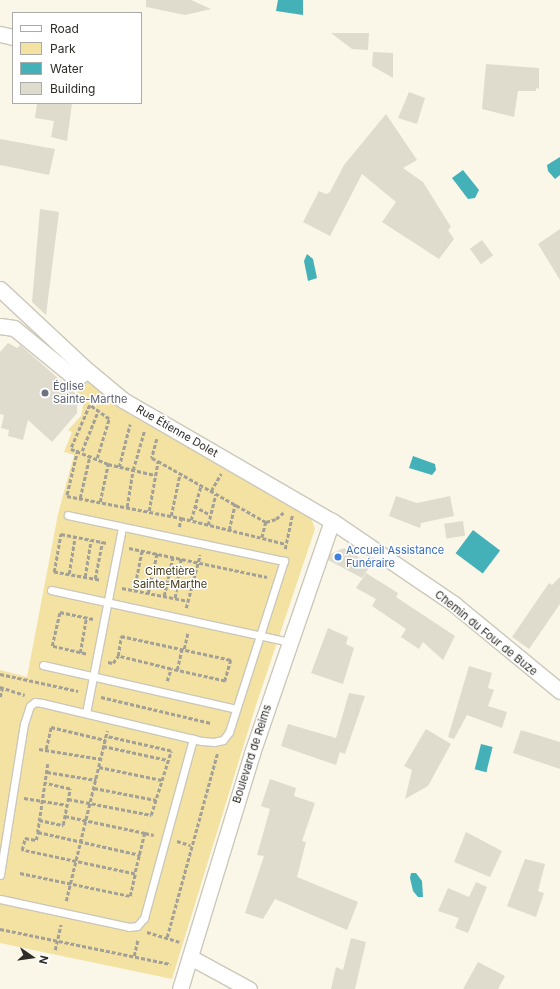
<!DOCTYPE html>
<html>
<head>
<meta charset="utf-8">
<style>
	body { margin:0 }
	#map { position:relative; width:560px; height:989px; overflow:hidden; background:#faf7e9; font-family:Inter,sans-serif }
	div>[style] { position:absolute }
	.green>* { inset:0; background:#f3e2a2 }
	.water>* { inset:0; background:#43b1b7; transform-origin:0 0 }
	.building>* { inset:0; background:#dfdbcd; transform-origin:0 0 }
	.path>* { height:2.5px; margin-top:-1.25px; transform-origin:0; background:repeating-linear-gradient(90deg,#a3a197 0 4px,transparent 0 6px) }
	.roads { filter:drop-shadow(1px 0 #cbc8ba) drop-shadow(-1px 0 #cbc8ba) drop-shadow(0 1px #cbc8ba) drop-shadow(0 -1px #cbc8ba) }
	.lane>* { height:7px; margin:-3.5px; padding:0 3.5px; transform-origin:3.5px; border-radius:3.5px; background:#fff }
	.street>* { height:15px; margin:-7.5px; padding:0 7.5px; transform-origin:7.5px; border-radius:7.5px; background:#fff }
	.dots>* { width:11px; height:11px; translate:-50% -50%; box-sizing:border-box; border:2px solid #fff; border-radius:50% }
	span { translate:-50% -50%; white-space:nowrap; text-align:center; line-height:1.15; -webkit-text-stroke:3px #fff; paint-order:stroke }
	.worship-label { font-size:11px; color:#5b616d }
	.left { translate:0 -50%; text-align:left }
	.street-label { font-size:11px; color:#2d2c27 }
	.shop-label { font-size:11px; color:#366cbe }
	.park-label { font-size:11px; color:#413817 }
	.legend { position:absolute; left:12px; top:12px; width:130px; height:92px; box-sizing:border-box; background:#fff; border:1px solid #ababa9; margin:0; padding:5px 7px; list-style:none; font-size:12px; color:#2d2c27 }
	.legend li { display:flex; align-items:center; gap:8px; height:20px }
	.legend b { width:20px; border:1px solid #ababa9 }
	.north { position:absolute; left:12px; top:937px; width:40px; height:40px; -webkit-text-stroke:3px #fff; paint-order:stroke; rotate:103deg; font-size:11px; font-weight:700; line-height:16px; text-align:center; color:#2d2c27 }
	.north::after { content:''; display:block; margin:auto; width:14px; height:18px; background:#2d2c27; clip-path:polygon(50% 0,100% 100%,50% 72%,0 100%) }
</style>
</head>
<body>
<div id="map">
	<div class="green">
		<div style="clip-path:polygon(89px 380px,129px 414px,311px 517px,315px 529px,256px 705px,172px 979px,0 943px,0 670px,27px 677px,58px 514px,74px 455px,64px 452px,72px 432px,68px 430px,81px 416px,84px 401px,76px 394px)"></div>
	</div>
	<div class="water">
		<div style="clip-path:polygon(278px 0,303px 0,303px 15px,276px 11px)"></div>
		<div style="clip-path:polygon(560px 157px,560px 175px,555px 179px,548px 171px,547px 165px)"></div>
		<div style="clip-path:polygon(463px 170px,479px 190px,475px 198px,468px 199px,452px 178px)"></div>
		<div style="clip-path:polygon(307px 254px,313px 259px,317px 278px,308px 281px,304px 261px)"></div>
		<div style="clip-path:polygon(413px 456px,435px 464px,436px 470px,432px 475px,409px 468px)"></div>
		<div style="left:473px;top:530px;width:34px;height:29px;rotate:37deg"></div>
		<div style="left:481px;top:744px;width:12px;height:26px;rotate:14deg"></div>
		<div style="clip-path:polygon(411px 873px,416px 873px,422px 881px,423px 897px,418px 897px,413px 891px,410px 878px)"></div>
	</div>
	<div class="building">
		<div style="clip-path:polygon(146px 0,191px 0,211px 9px,185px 15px,146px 7px)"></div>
		<div style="clip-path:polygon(331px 33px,369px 33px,368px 50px,352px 49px)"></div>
		<div style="clip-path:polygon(373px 52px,393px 53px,393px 78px,372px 66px)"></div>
		<div style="clip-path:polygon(486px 64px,539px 68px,539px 89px,536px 88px,536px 91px,518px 91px,514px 117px,482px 109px)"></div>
		<div style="clip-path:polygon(409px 92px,425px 98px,417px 124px,398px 118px)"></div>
		<div style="clip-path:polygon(37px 103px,72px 103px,67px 141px,51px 137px,54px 121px,35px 118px)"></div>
		<div style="clip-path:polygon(386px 114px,417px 160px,403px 168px,423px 182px,451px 227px,448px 230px,454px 239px,439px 259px,382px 222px,396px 202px,362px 174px,330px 236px,303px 222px,319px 191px,326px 194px,330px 192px,344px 165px)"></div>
		<div style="clip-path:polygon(0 139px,55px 149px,49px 175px,0 165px)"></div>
		<div style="clip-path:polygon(40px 209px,59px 212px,46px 315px,32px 302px)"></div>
		<div style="clip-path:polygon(560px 229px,560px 280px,538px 244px)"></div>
		<div style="left:482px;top:240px;width:19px;height:15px;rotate:54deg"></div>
		<div style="clip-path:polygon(8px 343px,17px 348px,20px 345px,82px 399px,77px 405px,77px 413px,52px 442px,28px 420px,23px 440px,8px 436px,9px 430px,1px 428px,4px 415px,0 414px,0 352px)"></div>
		<div style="clip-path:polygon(396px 496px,417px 503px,450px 496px,454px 516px,421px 523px,420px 528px,389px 516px)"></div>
		<div style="left:463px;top:521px;width:15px;height:19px;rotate:82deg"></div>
		<div style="clip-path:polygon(344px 548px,371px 565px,362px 578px,328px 560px,330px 554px)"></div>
		<div style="clip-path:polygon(366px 573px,398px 593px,396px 597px,455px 636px,443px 660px,423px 642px,419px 649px,401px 637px,406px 629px,372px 606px,376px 599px,356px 588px)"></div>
		<div style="clip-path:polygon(560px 577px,560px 604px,529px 649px,512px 637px,549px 583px,552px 585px)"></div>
		<div style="clip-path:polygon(328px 628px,348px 637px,346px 644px,354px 648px,343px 684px,311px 673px)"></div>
		<div style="clip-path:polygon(469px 666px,492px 673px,488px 688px,494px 690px,488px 706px,507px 712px,502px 728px,467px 715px,454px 739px,448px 737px)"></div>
		<div style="clip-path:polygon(349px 693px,365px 696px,345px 754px,340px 752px,336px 765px,281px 746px,288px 724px,336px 738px)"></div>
		<div style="clip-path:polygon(426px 729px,451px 744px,428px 786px,405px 799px,412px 770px,404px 766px)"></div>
		<div style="clip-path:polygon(521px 730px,560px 742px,560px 769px,513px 753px)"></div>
		<div style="clip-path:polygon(270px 779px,296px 788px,294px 796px,315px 803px,302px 841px,306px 842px,297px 877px,358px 902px,347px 930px,275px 899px,263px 919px,245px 913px,264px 856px,257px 855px,270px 809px,261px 806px)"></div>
		<div style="clip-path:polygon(466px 832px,502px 851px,490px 877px,454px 862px)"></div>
		<div style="clip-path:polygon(525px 859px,545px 864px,538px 891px,544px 893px,536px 917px,507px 906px)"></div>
		<div style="clip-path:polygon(476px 882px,487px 887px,468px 933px,455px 928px,459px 918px,438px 911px,448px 888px,469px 897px)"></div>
		<div style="clip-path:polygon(351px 938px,366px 942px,355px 989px,331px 989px,336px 967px,343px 970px)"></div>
		<div style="clip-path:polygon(478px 962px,505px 976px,498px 989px,463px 989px)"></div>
	</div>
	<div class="path">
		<div style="left:157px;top:439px;width:20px;rotate:105deg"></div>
		<div style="left:152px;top:458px;width:7px;rotate:27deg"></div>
		<div style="left:78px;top:450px;width:47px;rotate:103.4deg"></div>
		<div style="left:67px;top:496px;width:116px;rotate:10.9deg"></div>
		<div style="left:181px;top:518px;width:108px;rotate:13.9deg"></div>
		<div style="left:82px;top:451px;width:43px;rotate:-68.2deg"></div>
		<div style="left:97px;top:458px;width:41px;rotate:-72.9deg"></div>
		<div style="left:109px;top:419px;width:24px;rotate:-144deg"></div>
		<div style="left:90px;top:405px;width:48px;rotate:113.4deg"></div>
		<div style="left:71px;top:449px;width:40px;rotate:22deg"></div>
		<div style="left:108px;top:464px;width:48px;rotate:13.2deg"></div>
		<div style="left:119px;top:467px;width:44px;rotate:-75.7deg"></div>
		<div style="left:211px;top:491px;width:20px;rotate:-60deg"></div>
		<div style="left:80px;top:498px;width:44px;rotate:-76.9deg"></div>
		<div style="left:100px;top:502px;width:39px;rotate:-78deg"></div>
		<div style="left:194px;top:506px;width:17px;rotate:28deg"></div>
		<div style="left:127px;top:507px;width:37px;rotate:-81deg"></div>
		<div style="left:133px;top:470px;width:40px;rotate:-74deg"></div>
		<div style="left:149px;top:511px;width:51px;rotate:-79.8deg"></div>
		<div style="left:158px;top:461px;width:124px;rotate:29.5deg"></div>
		<div style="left:266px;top:522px;width:16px;rotate:104deg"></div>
		<div style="left:171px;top:516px;width:44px;rotate:-78.2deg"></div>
		<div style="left:191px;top:520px;width:36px;rotate:-74deg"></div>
		<div style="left:266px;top:522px;width:10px;rotate:-17deg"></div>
		<div style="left:276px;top:519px;width:11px;rotate:-41deg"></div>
		<div style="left:208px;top:525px;width:32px;rotate:-76deg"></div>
		<div style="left:179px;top:527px;width:9px;rotate:-77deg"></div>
		<div style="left:229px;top:530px;width:27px;rotate:-77deg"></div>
		<div style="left:129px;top:548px;width:141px;rotate:11.9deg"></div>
		<div style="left:285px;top:549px;width:34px;rotate:-78deg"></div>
		<div style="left:69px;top:574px;width:37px;rotate:-81deg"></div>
		<div style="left:85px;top:577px;width:37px;rotate:-81deg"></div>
		<div style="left:95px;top:579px;width:38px;rotate:-79deg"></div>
		<div style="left:99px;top:580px;width:46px;rotate:-169.9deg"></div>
		<div style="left:54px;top:572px;width:39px;rotate:-80deg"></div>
		<div style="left:61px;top:534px;width:47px;rotate:11.1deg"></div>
		<div style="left:122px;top:588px;width:67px;rotate:11.1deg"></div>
		<div style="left:134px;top:590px;width:41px;rotate:-78.7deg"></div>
		<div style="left:148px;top:593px;width:41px;rotate:-77.3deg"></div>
		<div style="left:164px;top:596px;width:41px;rotate:-77.3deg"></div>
		<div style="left:175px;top:598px;width:40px;rotate:-81.5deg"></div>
		<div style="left:186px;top:608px;width:55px;rotate:-75.2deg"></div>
		<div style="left:184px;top:649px;width:17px;rotate:-77deg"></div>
		<div style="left:80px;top:653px;width:36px;rotate:-80deg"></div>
		<div style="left:86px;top:654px;width:35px;rotate:-167deg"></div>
		<div style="left:52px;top:646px;width:35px;rotate:-77deg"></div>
		<div style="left:60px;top:612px;width:34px;rotate:12deg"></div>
		<div style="left:108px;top:662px;width:5px;rotate:11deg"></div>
		<div style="left:113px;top:663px;width:9px;rotate:-54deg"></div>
		<div style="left:177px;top:670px;width:22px;rotate:-77deg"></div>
		<div style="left:0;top:674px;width:80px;rotate:12.3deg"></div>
		<div style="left:167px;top:681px;width:13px;rotate:-72deg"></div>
		<div style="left:171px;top:669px;width:55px;rotate:-166.2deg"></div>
		<div style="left:118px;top:656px;width:20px;rotate:-81deg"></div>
		<div style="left:121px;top:636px;width:113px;rotate:12.3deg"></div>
		<div style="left:231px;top:660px;width:22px;rotate:106deg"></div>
		<div style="left:225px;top:681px;width:55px;rotate:-167.5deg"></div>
		<div style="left:0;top:687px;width:26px;rotate:18deg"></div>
		<div style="left:0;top:697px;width:9px;rotate:-77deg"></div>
		<div style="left:101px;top:697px;width:113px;rotate:13.3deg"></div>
		<div style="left:103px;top:746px;width:66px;rotate:12.2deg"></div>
		<div style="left:39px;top:749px;width:63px;rotate:9.2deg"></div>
		<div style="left:46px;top:749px;width:23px;rotate:-77deg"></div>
		<div style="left:51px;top:727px;width:56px;rotate:13.5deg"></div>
		<div style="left:48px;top:764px;width:69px;rotate:98.4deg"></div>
		<div style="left:38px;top:832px;width:105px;rotate:12.7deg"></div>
		<div style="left:99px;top:767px;width:64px;rotate:11.7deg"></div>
		<div style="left:47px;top:772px;width:50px;rotate:9.3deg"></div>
		<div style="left:94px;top:788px;width:63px;rotate:11deg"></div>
		<div style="left:24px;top:798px;width:44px;rotate:9.2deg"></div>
		<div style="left:68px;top:799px;width:85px;rotate:10.9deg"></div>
		<div style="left:151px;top:815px;width:67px;rotate:-72.6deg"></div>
		<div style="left:171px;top:751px;width:68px;rotate:-167.2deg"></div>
		<div style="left:65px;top:816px;width:82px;rotate:12deg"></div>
		<div style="left:145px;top:833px;width:42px;rotate:103.7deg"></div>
		<div style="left:39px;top:820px;width:25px;rotate:12deg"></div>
		<div style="left:63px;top:825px;width:37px;rotate:-79deg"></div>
		<div style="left:70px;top:789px;width:26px;rotate:-167deg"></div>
		<div style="left:145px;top:833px;width:9px;rotate:13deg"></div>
		<div style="left:177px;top:841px;width:14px;rotate:17deg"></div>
		<div style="left:20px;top:873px;width:112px;rotate:11.8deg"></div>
		<div style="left:130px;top:896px;width:23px;rotate:-77deg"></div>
		<div style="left:135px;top:874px;width:116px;rotate:-168deg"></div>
		<div style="left:22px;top:850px;width:12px;rotate:-76deg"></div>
		<div style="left:25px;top:838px;width:11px;rotate:10deg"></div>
		<div style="left:36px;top:840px;width:8px;rotate:-76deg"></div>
		<div style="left:66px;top:901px;width:175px;rotate:-76.4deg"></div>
		<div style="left:0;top:929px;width:174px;rotate:11.6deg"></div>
		<div style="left:147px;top:932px;width:34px;rotate:17deg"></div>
		<div style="left:167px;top:937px;width:190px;rotate:-74.7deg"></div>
		<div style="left:55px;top:950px;width:26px;rotate:-77deg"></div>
		<div style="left:134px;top:956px;width:17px;rotate:-77deg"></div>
	</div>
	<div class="roads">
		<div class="lane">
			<div style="left:51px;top:590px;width:245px;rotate:12.3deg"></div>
			<div style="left:43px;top:665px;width:198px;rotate:12.8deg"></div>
			<div style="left:86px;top:713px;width:188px;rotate:-79deg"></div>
			<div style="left:0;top:875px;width:153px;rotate:-81deg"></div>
			<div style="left:24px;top:724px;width:19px;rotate:-72deg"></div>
			<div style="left:30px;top:706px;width:6px;rotate:-39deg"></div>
			<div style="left:35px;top:702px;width:7px;rotate:8deg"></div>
			<div style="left:42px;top:703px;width:164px;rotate:13.4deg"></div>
			<div style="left:202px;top:741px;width:12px;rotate:5deg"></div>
			<div style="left:214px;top:742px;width:9px;rotate:-13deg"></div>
			<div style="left:223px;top:740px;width:10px;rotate:-53deg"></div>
			<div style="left:229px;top:732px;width:180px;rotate:-72.2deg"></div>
			<div style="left:284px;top:561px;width:221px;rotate:-168deg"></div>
			<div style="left:0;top:899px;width:132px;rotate:12.2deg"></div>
			<div style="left:129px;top:927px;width:8px;rotate:-7deg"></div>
			<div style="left:137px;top:926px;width:11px;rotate:-49deg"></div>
			<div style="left:144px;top:918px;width:186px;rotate:-74.7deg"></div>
		</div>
		<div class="street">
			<div style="left:0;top:34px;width:13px;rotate:13deg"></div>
			<div style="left:0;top:289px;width:119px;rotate:43deg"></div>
			<div style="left:87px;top:370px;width:47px;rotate:39.8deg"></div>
			<div style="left:123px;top:400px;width:241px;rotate:30.1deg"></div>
			<div style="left:332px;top:521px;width:148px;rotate:34.2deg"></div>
			<div style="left:454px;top:604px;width:137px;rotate:39.4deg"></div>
			<div style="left:0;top:326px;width:14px;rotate:8deg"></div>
			<div style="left:14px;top:328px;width:80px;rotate:39.4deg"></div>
			<div style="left:76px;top:379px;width:14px;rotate:-39deg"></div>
			<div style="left:190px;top:957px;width:67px;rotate:28.5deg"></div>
			<div style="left:180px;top:989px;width:247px;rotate:-73deg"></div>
			<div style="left:252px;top:753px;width:245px;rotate:-71deg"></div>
		</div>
	</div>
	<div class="dots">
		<div style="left:45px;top:393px;background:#6b7280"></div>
		<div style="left:338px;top:557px;background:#3f7fe0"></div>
	</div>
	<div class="worship-label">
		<span class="left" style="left:53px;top:393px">Église<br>Sainte-Marthe</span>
	</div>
	<div class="street-label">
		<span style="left:177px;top:431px;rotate:30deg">Rue Étienne Dolet</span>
		<span style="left:486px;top:633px;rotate:39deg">Chemin du Four de Buze</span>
		<span style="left:252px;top:754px;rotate:-72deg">Boulevard de Reims</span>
	</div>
	<div class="shop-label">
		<span class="left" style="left:346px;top:557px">Accueil Assistance<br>Funéraire</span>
	</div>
	<div class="park-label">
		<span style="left:170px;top:578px">Cimetière<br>Sainte-Marthe</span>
	</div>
	<ul class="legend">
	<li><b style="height:5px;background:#fff"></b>Road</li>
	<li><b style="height:11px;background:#f3e2a2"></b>Park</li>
	<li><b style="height:11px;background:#43b1b7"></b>Water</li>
	<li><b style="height:11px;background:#dfdbcd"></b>Building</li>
	</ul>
	<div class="north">N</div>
</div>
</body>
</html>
